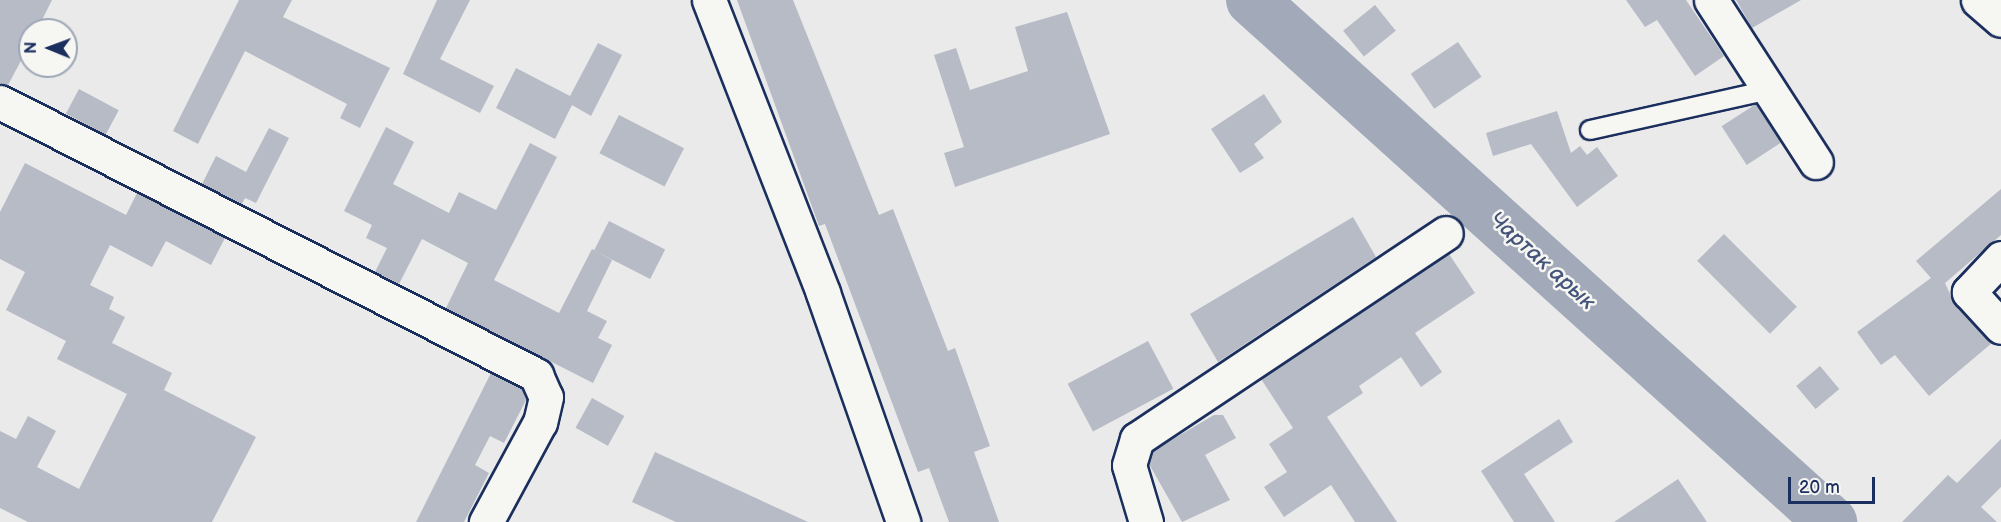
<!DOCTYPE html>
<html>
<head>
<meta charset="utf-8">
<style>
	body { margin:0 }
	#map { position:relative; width:2001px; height:522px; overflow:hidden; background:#e9eae9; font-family:"Balsamiq Sans",sans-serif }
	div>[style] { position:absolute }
	.river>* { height:52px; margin:-26px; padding:0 26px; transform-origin:26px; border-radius:26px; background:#a2aaba }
	.building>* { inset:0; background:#b6bbc6; transform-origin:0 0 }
	.roads { filter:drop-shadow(2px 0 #1b2f5e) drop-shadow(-2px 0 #1b2f5e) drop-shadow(0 2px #1b2f5e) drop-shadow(0 -2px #1b2f5e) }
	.lane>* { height:18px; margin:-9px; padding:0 9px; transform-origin:9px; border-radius:9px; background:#f6f6f2 }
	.street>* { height:33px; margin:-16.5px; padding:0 16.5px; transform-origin:16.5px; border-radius:16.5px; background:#f6f6f2 }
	span { translate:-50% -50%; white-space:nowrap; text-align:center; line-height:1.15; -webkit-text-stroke:5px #f6f6f2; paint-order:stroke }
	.water-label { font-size:22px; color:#44547a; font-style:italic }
	.north { position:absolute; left:18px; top:18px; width:60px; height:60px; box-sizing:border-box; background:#f6f6f2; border:2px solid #9ea6b7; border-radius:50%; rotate:271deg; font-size:16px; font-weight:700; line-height:24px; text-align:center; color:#1b2f5e }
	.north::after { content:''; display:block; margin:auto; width:21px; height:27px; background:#1b2f5e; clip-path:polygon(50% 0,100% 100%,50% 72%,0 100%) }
	.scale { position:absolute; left:1788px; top:477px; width:87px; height:27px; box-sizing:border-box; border:3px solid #1b2f5e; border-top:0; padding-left:8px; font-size:18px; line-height:21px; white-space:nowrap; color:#1b2f5e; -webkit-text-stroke:4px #f6f6f2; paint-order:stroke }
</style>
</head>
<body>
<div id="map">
	<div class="river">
		<div style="left:1252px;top:0;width:780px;rotate:42.04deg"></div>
	</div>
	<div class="building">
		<div style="clip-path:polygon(0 0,52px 0,37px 30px,30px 30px,30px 44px,8px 85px,0 83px)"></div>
		<div style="clip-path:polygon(239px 0,292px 0,283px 17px,390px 68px,360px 128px,340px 118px,347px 104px,245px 51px,198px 144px,173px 131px)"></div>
		<div style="clip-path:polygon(437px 0,470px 0,440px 59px,494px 86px,480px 113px,403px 74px)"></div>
		<div style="clip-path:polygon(737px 0,793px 0,879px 215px,893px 209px,948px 351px,955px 348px,990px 446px,974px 452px,999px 522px,949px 522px,929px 468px,918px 472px,825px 224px,819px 226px)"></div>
		<div style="clip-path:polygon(1626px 0,1686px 0,1724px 56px,1695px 76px,1657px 20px,1645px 27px)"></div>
		<div style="clip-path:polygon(1736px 0,1801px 0,1752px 28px)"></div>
		<div style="left:1375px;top:5px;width:33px;height:41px;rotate:51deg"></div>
		<div style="clip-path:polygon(1067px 12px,1110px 134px,955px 187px,944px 153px,964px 147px,934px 55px,956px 48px,970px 90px,1028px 71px,1015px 27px)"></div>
		<div style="left:1458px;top:42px;width:42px;height:57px;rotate:56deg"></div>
		<div style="clip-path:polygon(598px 43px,622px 55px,591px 116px,572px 105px,555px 139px,496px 108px,516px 68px,570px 96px)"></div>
		<div style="left:79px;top:89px;width:45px;height:28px;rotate:28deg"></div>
		<div style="clip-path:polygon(1264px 94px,1282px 122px,1254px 144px,1264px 158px,1240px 173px,1211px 129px)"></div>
		<div style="left:1756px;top:104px;width:46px;height:41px;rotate:57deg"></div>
		<div style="clip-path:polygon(1557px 111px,1571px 153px,1580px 146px,1587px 155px,1597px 147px,1618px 176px,1577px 207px,1531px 144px,1493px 156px,1486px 133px)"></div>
		<div style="left:619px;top:115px;width:73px;height:43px;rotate:27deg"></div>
		<div style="clip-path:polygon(386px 127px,414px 142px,393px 184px,449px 213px,459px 192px,496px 210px,530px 143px,557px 157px,494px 280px,559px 313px,592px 249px,612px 260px,587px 311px,607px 321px,598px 338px,612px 345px,593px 383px,446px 308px,468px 263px,422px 239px,399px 284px,375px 272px,387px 248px,366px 238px,372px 225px,344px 211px)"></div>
		<div style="clip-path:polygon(269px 128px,289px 138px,256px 203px,245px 198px,242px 204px,202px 184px,216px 156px,246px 172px)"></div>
		<div style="clip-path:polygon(25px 163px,126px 215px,137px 193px,225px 238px,211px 265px,166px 241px,152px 267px,110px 245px,90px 285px,114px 297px,109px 309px,125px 317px,112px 343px,172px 373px,164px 390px,256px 437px,212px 522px,28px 522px,0 508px,0 431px,16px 439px,28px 416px,56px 431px,37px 467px,79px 489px,127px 394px,57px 359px,66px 341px,6px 310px,25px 272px,0 259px,0 212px)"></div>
		<div style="clip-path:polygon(2001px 189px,2001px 235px,1945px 283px,1955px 305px,1992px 343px,1929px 396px,1895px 355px,1881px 365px,1857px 332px,1931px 278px,1916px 261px)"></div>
		<div style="clip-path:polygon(1353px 217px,1376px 257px,1218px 362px,1190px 314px)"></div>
		<div style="left:609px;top:221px;width:63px;height:33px;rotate:27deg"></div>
		<div style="left:1724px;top:234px;width:103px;height:38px;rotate:45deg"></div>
		<div style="clip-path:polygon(1449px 254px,1475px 293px,1415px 333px,1442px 372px,1421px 387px,1401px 357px,1359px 386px,1363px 393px,1327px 417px,1397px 522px,1355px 522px,1331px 485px,1284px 517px,1264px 487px,1287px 472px,1269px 444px,1293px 428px,1261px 379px)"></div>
		<div style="left:1148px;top:341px;width:54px;height:91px;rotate:62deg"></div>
		<div style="left:1820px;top:366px;width:30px;height:31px;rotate:50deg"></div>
		<div style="clip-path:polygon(491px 373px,522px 389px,526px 400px,504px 443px,490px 436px,475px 465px,489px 473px,464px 522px,416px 522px)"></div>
		<div style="left:592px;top:398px;width:37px;height:34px;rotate:29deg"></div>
		<div style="clip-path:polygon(1214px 415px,1223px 415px,1236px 438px,1205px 455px,1230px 500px,1182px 522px,1149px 464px,1153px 451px)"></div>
		<div style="clip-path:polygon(1559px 419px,1573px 442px,1524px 474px,1555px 522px,1514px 522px,1481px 471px)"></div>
		<div style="clip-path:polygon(2001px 439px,2001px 487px,1981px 507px,1997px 522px,1902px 522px,1948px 475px,1957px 483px)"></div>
		<div style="clip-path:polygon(655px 452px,808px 522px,676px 522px,632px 502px)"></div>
		<div style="clip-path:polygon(1678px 479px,1707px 522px,1614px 522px)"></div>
	</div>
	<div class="roads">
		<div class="lane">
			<div style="left:1590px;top:130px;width:183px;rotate:-12.6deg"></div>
		</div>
		<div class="street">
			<div style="left:709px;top:0;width:314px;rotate:68.7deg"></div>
			<div style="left:823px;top:293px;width:243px;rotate:70.7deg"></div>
			<div style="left:1711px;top:0;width:193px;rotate:57.1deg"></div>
			<div style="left:1978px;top:0;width:30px;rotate:41deg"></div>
			<div style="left:0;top:102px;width:602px;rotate:26.99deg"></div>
			<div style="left:536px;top:375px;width:24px;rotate:66deg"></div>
			<div style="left:546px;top:397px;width:26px;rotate:103deg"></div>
			<div style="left:540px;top:422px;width:114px;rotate:118.4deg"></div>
			<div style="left:2001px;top:258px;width:47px;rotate:133.3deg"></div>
			<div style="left:1969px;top:292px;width:47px;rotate:47.6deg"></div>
			<div style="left:1146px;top:522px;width:59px;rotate:-106.6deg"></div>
			<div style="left:1129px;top:465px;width:27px;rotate:-73deg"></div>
			<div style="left:1137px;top:439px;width:371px;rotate:-33.7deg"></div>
		</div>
	</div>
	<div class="water-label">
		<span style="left:1542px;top:261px;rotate:42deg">Чартак арык</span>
	</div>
	<div class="north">N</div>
	<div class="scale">20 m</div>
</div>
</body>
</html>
